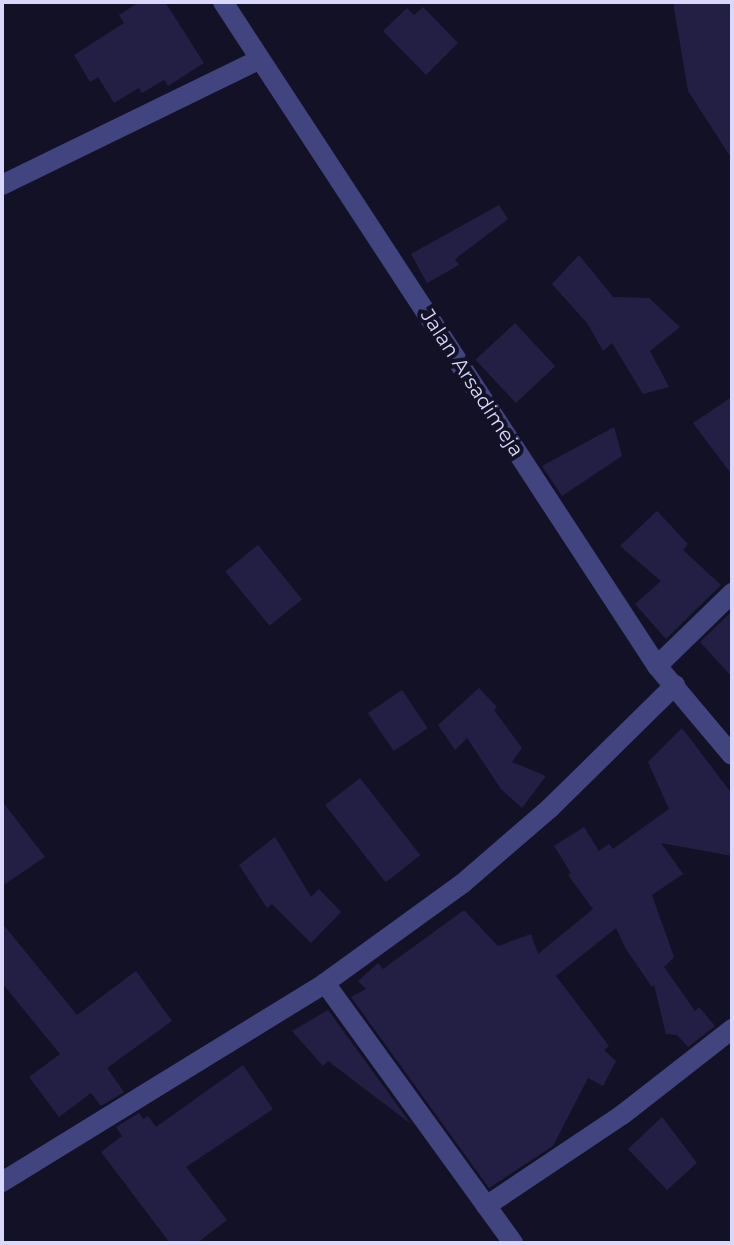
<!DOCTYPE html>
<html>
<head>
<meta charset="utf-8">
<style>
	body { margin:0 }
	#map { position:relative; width:734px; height:1245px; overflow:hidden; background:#131125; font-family:Montserrat,sans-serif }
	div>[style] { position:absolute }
	.building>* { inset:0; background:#231f44; transform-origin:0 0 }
	.minor>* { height:20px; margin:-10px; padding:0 10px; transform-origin:10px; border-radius:10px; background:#41447f }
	span { translate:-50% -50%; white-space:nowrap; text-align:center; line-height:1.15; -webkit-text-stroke:8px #131125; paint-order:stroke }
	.street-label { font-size:20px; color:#d9d8fb }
	.frame { position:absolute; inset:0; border:4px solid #d9d8fb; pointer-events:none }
</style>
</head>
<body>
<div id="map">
	<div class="building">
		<div style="clip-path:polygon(139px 2px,165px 2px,204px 63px,168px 86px,164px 80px,142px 93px,139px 88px,114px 103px,98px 77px,90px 82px,74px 55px,124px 23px,119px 15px)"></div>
		<div style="clip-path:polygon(673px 2px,732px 2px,732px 159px,688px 91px)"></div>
		<div style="clip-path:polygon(423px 7px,458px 43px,426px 75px,383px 31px,407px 8px,414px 15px)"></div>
		<div style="clip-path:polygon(499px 205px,508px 219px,455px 259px,459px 265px,427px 283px,411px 254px)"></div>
		<div style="clip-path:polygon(579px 255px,613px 297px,649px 298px,680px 327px,650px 351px,669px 387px,643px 394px,612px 343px,603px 351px,587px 323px,552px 284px)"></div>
		<div style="left:515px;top:323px;width:59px;height:54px;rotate:47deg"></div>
		<div style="clip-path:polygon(732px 397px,732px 475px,693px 423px)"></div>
		<div style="clip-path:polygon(614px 427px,622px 456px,562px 496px,542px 466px)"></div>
		<div style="clip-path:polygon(657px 511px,688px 544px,683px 550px,721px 585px,666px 639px,635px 604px,661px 581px,620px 546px)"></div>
		<div style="left:258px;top:545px;width:70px;height:42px;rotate:51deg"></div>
		<div style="clip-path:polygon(732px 611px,732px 677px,700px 642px)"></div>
		<div style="clip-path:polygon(479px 688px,497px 707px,494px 710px,522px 748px,512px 762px,546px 776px,522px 808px,501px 789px,467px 738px,455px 750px,438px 725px)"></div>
		<div style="left:402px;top:690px;width:46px;height:41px;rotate:56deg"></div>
		<div style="clip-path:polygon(682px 728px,732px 794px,732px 856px,661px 843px,683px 874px,652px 895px,674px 957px,664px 967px,695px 1011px,699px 1007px,715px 1026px,688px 1047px,677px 1035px,666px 1034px,654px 985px,652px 987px,626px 949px,616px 928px,556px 976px,609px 1046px,604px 1050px,616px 1061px,603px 1086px,588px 1078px,553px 1146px,489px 1188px,351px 997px,366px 989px,358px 981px,378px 963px,383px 969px,464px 910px,498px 946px,531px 934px,538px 954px,593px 909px,568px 875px,571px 873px,554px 846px,584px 827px,599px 851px,609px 844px,613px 849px,669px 809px,648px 762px)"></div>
		<div style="left:360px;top:778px;width:98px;height:44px;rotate:52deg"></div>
		<div style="clip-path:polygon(2px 801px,45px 857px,2px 886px)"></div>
		<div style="clip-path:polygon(275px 837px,311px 897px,319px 889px,341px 912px,311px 943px,272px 904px,267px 908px,239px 865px)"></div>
		<div style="clip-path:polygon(2px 923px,77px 1015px,136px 971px,172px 1021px,107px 1068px,124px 1092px,101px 1106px,91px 1093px,59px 1117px,29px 1077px,60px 1054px,2px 983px)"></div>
		<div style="clip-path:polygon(328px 1010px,411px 1124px,328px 1061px,323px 1066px,292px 1031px)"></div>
		<div style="clip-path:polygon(243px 1065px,273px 1109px,186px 1167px,227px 1220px,197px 1243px,170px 1243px,101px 1152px,122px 1136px,116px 1127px,139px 1113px,143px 1119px,148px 1116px,156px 1127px)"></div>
		<div style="clip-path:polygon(662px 1117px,697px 1163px,667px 1190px,628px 1149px)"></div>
	</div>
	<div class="minor">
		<div style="left:223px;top:2px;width:793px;rotate:56.83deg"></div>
		<div style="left:657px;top:666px;width:116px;rotate:49.9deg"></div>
		<div style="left:2px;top:185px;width:287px;rotate:-26deg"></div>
		<div style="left:657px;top:666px;width:105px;rotate:-44.2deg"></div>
		<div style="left:325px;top:983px;width:321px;rotate:54.1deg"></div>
		<div style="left:2px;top:1182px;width:379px;rotate:-31.6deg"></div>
		<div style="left:325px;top:983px;width:169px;rotate:-35.9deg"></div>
		<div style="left:462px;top:884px;width:115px;rotate:-40.8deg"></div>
		<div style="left:549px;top:809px;width:177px;rotate:-44.5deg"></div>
		<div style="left:486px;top:1206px;width:164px;rotate:-33.8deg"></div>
		<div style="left:622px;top:1115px;width:140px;rotate:-38deg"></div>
	</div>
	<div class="street-label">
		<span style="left:472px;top:383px;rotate:57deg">Jalan Arsadimeja</span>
	</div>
	<div class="frame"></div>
</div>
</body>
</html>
